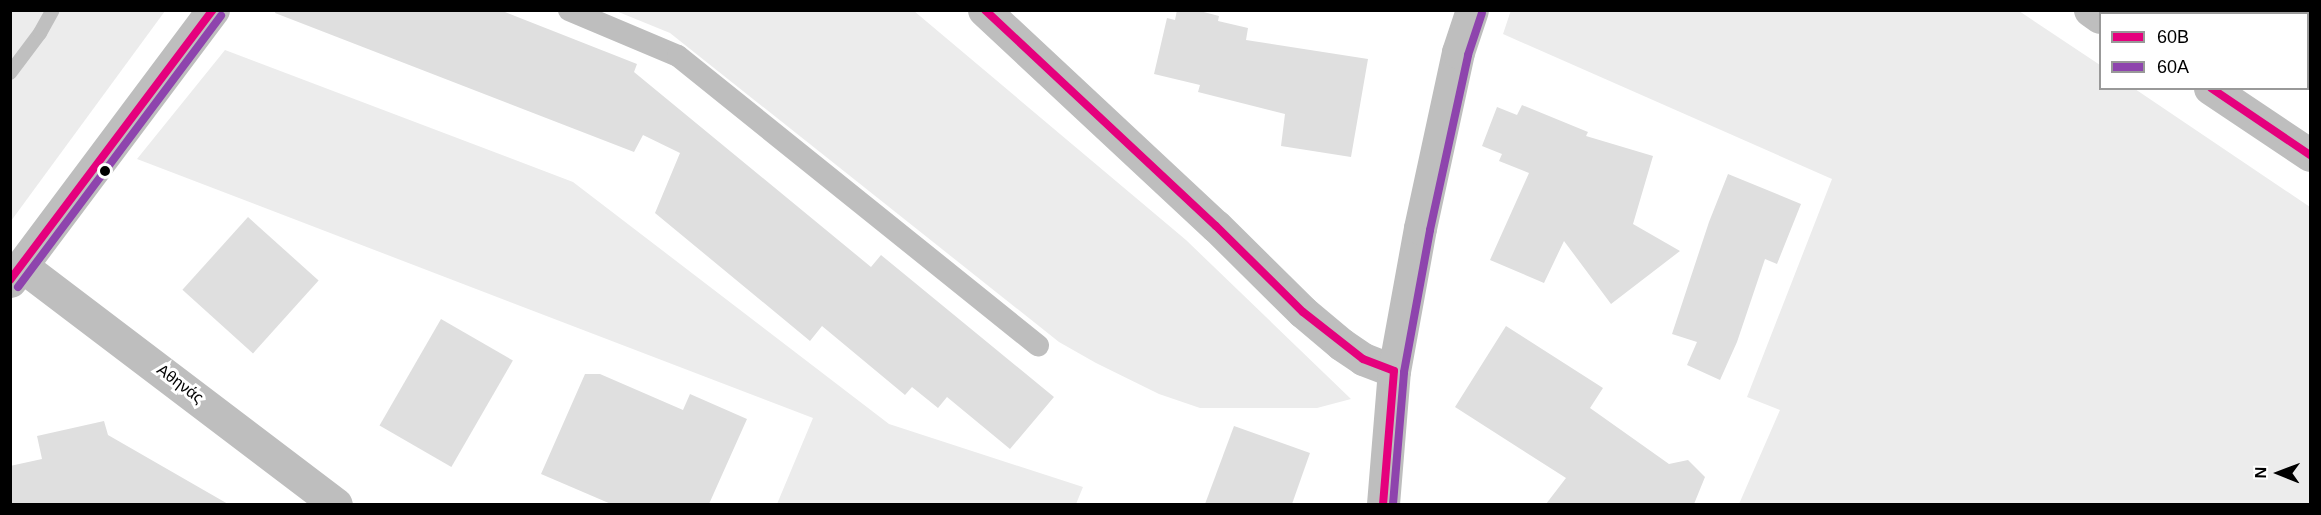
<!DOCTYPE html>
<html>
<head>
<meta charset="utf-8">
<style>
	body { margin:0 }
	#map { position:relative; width:2321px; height:515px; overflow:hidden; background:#fff; font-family:Helvetica,sans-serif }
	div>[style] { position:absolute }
	.green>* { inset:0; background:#ececec }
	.stream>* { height:14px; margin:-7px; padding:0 7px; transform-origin:7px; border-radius:7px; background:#bfbfbf }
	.building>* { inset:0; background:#dfdfdf; transform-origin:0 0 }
	.service>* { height:22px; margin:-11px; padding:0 11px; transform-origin:11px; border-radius:11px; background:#bebebe }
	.minor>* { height:33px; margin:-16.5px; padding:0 16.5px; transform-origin:16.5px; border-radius:16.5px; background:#bebebe }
	.tertiary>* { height:33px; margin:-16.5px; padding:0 16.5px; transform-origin:16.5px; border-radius:16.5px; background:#bebebe }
	.bus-1>* { height:8px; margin:-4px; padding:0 4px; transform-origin:4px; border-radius:4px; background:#e5007d }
	.bus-2>* { height:8px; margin:-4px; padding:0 4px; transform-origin:4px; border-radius:4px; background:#8e44ad }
	.dots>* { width:16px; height:16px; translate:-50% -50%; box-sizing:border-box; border:3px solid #fff; border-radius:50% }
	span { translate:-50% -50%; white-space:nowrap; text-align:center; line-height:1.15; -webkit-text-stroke:6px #fff; paint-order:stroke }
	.street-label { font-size:16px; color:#000 }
	.frame { position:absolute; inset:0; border:12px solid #000; pointer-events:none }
	.legend { position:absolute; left:2099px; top:12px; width:210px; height:78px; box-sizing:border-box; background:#fff; border:2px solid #999; margin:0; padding:8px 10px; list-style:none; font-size:18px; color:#000 }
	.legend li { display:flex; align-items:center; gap:12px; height:30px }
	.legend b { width:30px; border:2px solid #999 }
	.north { position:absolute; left:2249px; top:443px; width:60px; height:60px; -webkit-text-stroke:4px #fff; paint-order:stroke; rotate:271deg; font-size:16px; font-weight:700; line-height:24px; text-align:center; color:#000 }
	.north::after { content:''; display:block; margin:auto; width:21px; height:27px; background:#000; clip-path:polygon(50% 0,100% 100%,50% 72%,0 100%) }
</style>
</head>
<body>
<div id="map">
	<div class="green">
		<div style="clip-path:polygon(11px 10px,165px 11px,11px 221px,10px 11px)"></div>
		<div style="clip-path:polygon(1511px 10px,2019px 11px,2100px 65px,2100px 88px,2135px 89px,2310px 207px,2310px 504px,1739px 504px,1780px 410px,1747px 397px,1832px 179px,1503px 34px)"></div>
		<div style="clip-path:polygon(616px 11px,914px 11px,1186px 240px,1351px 399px,1317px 408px,1200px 408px,1159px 394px,1096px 363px,1059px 342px,670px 33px)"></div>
		<div style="clip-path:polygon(225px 50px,573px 182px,889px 424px,1083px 487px,1076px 504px,777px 504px,813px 418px,137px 159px)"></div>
	</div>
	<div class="stream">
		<div style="left:10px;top:73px;width:50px;rotate:-53.1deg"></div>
		<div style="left:40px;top:33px;width:26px;rotate:-61deg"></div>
	</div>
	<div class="building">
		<div style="clip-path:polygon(276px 10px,500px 10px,637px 64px,634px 72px,871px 267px,881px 255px,1054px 397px,1010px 449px,947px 397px,938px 408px,912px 387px,905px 395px,822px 326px,810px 341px,655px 213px,680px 153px,643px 135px,634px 152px,275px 13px)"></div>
		<div style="clip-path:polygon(1177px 10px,1196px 10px,1219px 16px,1218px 21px,1248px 28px,1246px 40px,1368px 59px,1351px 157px,1281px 146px,1285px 114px,1198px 92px,1200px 85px,1154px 74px,1167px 18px,1175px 20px)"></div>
		<div style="clip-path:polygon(1522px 105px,1588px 132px,1586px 136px,1653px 156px,1633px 224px,1680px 251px,1611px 304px,1564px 241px,1544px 283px,1490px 260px,1529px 173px,1499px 161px,1502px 154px,1482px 146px,1497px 107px,1517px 115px)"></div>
		<div style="clip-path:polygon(1728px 174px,1801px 204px,1777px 264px,1765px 259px,1737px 342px,1720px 380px,1687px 365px,1697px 342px,1672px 334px,1709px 222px)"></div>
		<div style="left:248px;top:217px;width:95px;height:98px;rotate:42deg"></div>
		<div style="left:441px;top:319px;width:83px;height:123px;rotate:30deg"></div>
		<div style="clip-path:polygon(1506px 326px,1603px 388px,1590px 408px,1669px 464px,1688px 460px,1705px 477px,1694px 504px,1546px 504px,1566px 478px,1455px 407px)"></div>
		<div style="clip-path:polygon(585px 374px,600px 374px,683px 410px,690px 394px,747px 419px,709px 504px,611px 504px,541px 474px)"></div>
		<div style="clip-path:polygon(104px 421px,108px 435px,228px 504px,10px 504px,10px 466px,42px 459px,37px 436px)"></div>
		<div style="clip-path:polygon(1234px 426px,1310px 453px,1292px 504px,1205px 504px)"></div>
	</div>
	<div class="service">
		<div style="left:569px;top:10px;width:118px;rotate:22.9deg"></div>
		<div style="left:678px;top:56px;width:462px;rotate:38.8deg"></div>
	</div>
	<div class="minor">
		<div style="left:22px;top:266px;width:394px;rotate:37.2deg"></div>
		<div style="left:10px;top:281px;width:339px;rotate:-53.2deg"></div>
	</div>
	<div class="tertiary">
		<div style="left:984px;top:10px;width:317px;rotate:43deg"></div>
		<div style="left:1216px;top:226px;width:122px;rotate:44.7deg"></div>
		<div style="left:1303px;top:312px;width:50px;rotate:40.1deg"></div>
		<div style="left:1341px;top:344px;width:27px;rotate:34deg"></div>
		<div style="left:1363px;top:359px;width:33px;rotate:21deg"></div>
		<div style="left:2090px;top:10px;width:12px;rotate:35deg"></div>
		<div style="left:2210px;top:88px;width:120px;rotate:33.8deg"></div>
		<div style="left:1383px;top:504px;width:133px;rotate:-85.3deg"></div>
		<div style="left:1394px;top:371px;width:145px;rotate:-79.7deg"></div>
		<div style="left:1420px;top:228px;width:180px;rotate:-77.8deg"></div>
		<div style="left:1458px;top:52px;width:44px;rotate:-71.6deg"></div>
	</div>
	<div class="bus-1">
		<div style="left:985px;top:10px;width:316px;rotate:43.1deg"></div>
		<div style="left:1216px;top:226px;width:122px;rotate:44.7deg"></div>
		<div style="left:1303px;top:312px;width:76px;rotate:38.1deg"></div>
		<div style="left:1363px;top:359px;width:33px;rotate:21deg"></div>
		<div style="left:1394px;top:371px;width:133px;rotate:94.7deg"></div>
		<div style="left:2211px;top:88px;width:120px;rotate:34.1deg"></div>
		<div style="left:10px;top:280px;width:338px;rotate:-53.1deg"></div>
	</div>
	<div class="bus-2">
		<div style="left:18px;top:287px;width:339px;rotate:-53.2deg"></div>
		<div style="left:1393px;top:504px;width:132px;rotate:-85.2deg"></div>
		<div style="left:1404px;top:372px;width:144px;rotate:-79.6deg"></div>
		<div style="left:1430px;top:230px;width:179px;rotate:-77.7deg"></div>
		<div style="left:1468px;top:55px;width:44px;rotate:-71.6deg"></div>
	</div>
	<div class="dots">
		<div style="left:105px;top:171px;background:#000"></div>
	</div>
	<div class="street-label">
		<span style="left:180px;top:384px;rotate:37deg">Αθηνάς</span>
	</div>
	<div class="frame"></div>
	<ul class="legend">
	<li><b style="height:8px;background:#e5007d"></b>60Β</li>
	<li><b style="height:8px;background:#8e44ad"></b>60Α</li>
	</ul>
	<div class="north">N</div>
</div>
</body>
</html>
